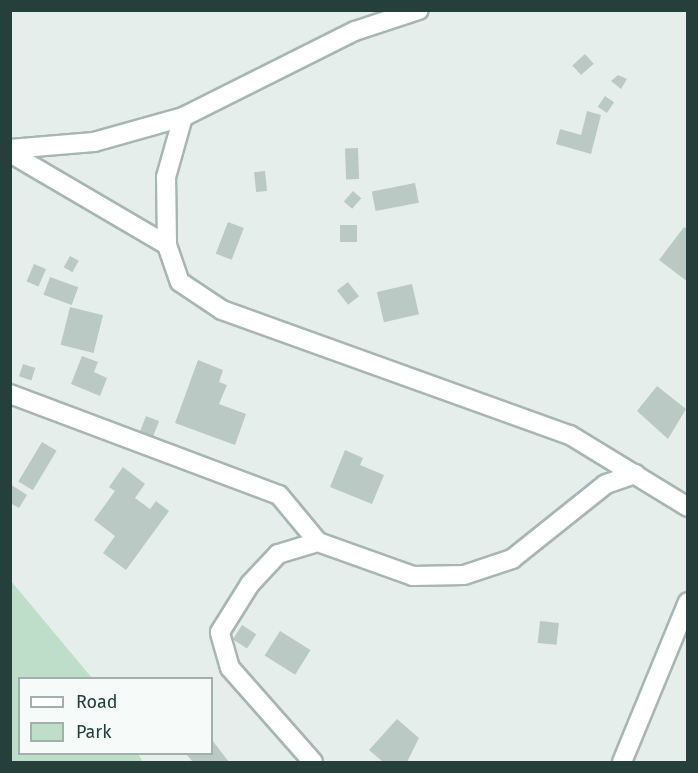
<!DOCTYPE html>
<html>
<head>
<meta charset="utf-8">
<style>
	body { margin:0 }
	#map { position:relative; width:698px; height:773px; overflow:hidden; background:#e6eeeb; font-family:"Fira Sans",sans-serif }
	div>[style] { position:absolute }
	.green>* { inset:0; background:#bfdeca }
	.building>* { inset:0; background:#bbc9c4; transform-origin:0 0 }
	.roads { filter:drop-shadow(2px 0 #a8b6b3) drop-shadow(-2px 0 #a8b6b3) drop-shadow(0 2px #a8b6b3) drop-shadow(0 -2px #a8b6b3) }
	.minor>* { height:18px; margin:-9px; padding:0 9px; transform-origin:9px; border-radius:9px; background:#fff }
	span { translate:-50% -50%; white-space:nowrap; text-align:center; line-height:1.15; -webkit-text-stroke:6px #f6faf9; paint-order:stroke }
	.frame { position:absolute; inset:0; border:12px solid #25403b; pointer-events:none }
	.legend { position:absolute; left:18px; top:677px; width:195px; height:78px; box-sizing:border-box; background:#f6faf9; border:2px solid #a2b0ad; margin:0; padding:8px 10px; list-style:none; font-size:18px; color:#25403b }
	.legend li { display:flex; align-items:center; gap:12px; height:30px }
	.legend b { width:30px; border:2px solid #a2b0ad }
</style>
</head>
<body>
<div id="map">
	<div class="green">
		<div style="clip-path:polygon(11px 581px,92px 678px,20px 678px,20px 754px,138px 754px,143px 762px,11px 762px)"></div>
	</div>
	<div class="building">
		<div style="left:585px;top:54px;width:13px;height:17px;rotate:48deg"></div>
		<div style="clip-path:polygon(618px 75px,627px 79px,621px 89px,611px 81px)"></div>
		<div style="left:605px;top:96px;width:11px;height:13px;rotate:34deg"></div>
		<div style="clip-path:polygon(587px 111px,601px 115px,591px 154px,556px 144px,560px 129px,581px 135px)"></div>
		<div style="left:358px;top:148px;width:31px;height:13px;rotate:88deg"></div>
		<div style="left:265px;top:171px;width:20px;height:11px;rotate:84deg"></div>
		<div style="left:415px;top:183px;width:20px;height:44px;rotate:79deg"></div>
		<div style="left:353px;top:191px;width:11px;height:14px;rotate:41deg"></div>
		<div style="left:228px;top:222px;width:17px;height:34px;rotate:21deg"></div>
		<div style="left:340px;top:225px;width:17px;height:17px"></div>
		<div style="clip-path:polygon(684px 227px,688px 230px,688px 282px,659px 260px)"></div>
		<div style="left:70px;top:256px;width:10px;height:13px;rotate:29deg"></div>
		<div style="left:34px;top:264px;width:13px;height:19px;rotate:23deg"></div>
		<div style="left:50px;top:277px;width:30px;height:19px;rotate:20deg"></div>
		<div style="left:348px;top:282px;width:18px;height:14px;rotate:52deg"></div>
		<div style="left:412px;top:284px;width:31px;height:36px;rotate:77deg"></div>
		<div style="left:70px;top:307px;width:34px;height:39px;rotate:14deg"></div>
		<div style="clip-path:polygon(82px 356px,98px 362px,94px 372px,107px 378px,100px 396px,71px 384px)"></div>
		<div style="clip-path:polygon(198px 360px,223px 370px,219px 382px,227px 385px,219px 404px,246px 414px,235px 445px,175px 423px)"></div>
		<div style="left:23px;top:364px;width:13px;height:13px;rotate:18deg"></div>
		<div style="clip-path:polygon(657px 386px,686px 409px,668px 439px,637px 411px)"></div>
		<div style="left:146px;top:416px;width:14px;height:17px;rotate:21deg"></div>
		<div style="left:42px;top:442px;width:17px;height:46px;rotate:31deg"></div>
		<div style="clip-path:polygon(345px 450px,363px 458px,360px 465px,384px 475px,372px 504px,330px 487px)"></div>
		<div style="clip-path:polygon(123px 467px,145px 484px,135px 498px,150px 509px,156px 501px,169px 511px,126px 570px,103px 553px,115px 536px,94px 520px,115px 491px,109px 487px)"></div>
		<div style="clip-path:polygon(10px 484px,27px 495px,19px 508px,10px 503px)"></div>
		<div style="left:540px;top:621px;width:19px;height:22px;rotate:6deg"></div>
		<div style="left:242px;top:625px;width:17px;height:17px;rotate:33deg"></div>
		<div style="left:280px;top:631px;width:36px;height:29px;rotate:32deg"></div>
		<div style="clip-path:polygon(397px 719px,419px 738px,407px 762px,383px 762px,369px 750px)"></div>
		<div style="clip-path:polygon(212px 740px,229px 762px,193px 762px,186px 754px,212px 754px)"></div>
	</div>
	<div class="roads">
		<div class="minor">
			<div style="left:10px;top:149px;width:84px;rotate:-4.8deg"></div>
			<div style="left:94px;top:142px;width:92px;rotate:-15.7deg"></div>
			<div style="left:10px;top:153px;width:182px;rotate:30.4deg"></div>
			<div style="left:167px;top:245px;width:39px;rotate:71deg"></div>
			<div style="left:180px;top:282px;width:50px;rotate:33.7deg"></div>
			<div style="left:222px;top:310px;width:370px;rotate:19.8deg"></div>
			<div style="left:570px;top:435px;width:138px;rotate:31.4deg"></div>
			<div style="left:167px;top:245px;width:68px;rotate:-90.8deg"></div>
			<div style="left:166px;top:177px;width:62px;rotate:-74.2deg"></div>
			<div style="left:183px;top:117px;width:192px;rotate:-26.6deg"></div>
			<div style="left:355px;top:31px;width:67px;rotate:-18.2deg"></div>
			<div style="left:10px;top:394px;width:287px;rotate:20.6deg"></div>
			<div style="left:279px;top:495px;width:61px;rotate:50.3deg"></div>
			<div style="left:318px;top:542px;width:101px;rotate:19.7deg"></div>
			<div style="left:413px;top:576px;width:51px;rotate:-1.1deg"></div>
			<div style="left:464px;top:575px;width:51px;rotate:-18.4deg"></div>
			<div style="left:512px;top:559px;width:120px;rotate:-38.6deg"></div>
			<div style="left:606px;top:484px;width:31px;rotate:-19deg"></div>
			<div style="left:313px;top:762px;width:125px;rotate:-131.4deg"></div>
			<div style="left:230px;top:668px;width:37px;rotate:-106deg"></div>
			<div style="left:220px;top:632px;width:57px;rotate:-58deg"></div>
			<div style="left:250px;top:584px;width:41px;rotate:-47deg"></div>
			<div style="left:278px;top:554px;width:42px;rotate:-16.7deg"></div>
			<div style="left:622px;top:762px;width:173px;rotate:-67.6deg"></div>
		</div>
	</div>
	<div class="frame"></div>
	<ul class="legend">
	<li><b style="height:8px;background:#fff"></b>Road</li>
	<li><b style="height:16px;background:#bfdeca"></b>Park</li>
	</ul>
</div>
</body>
</html>
